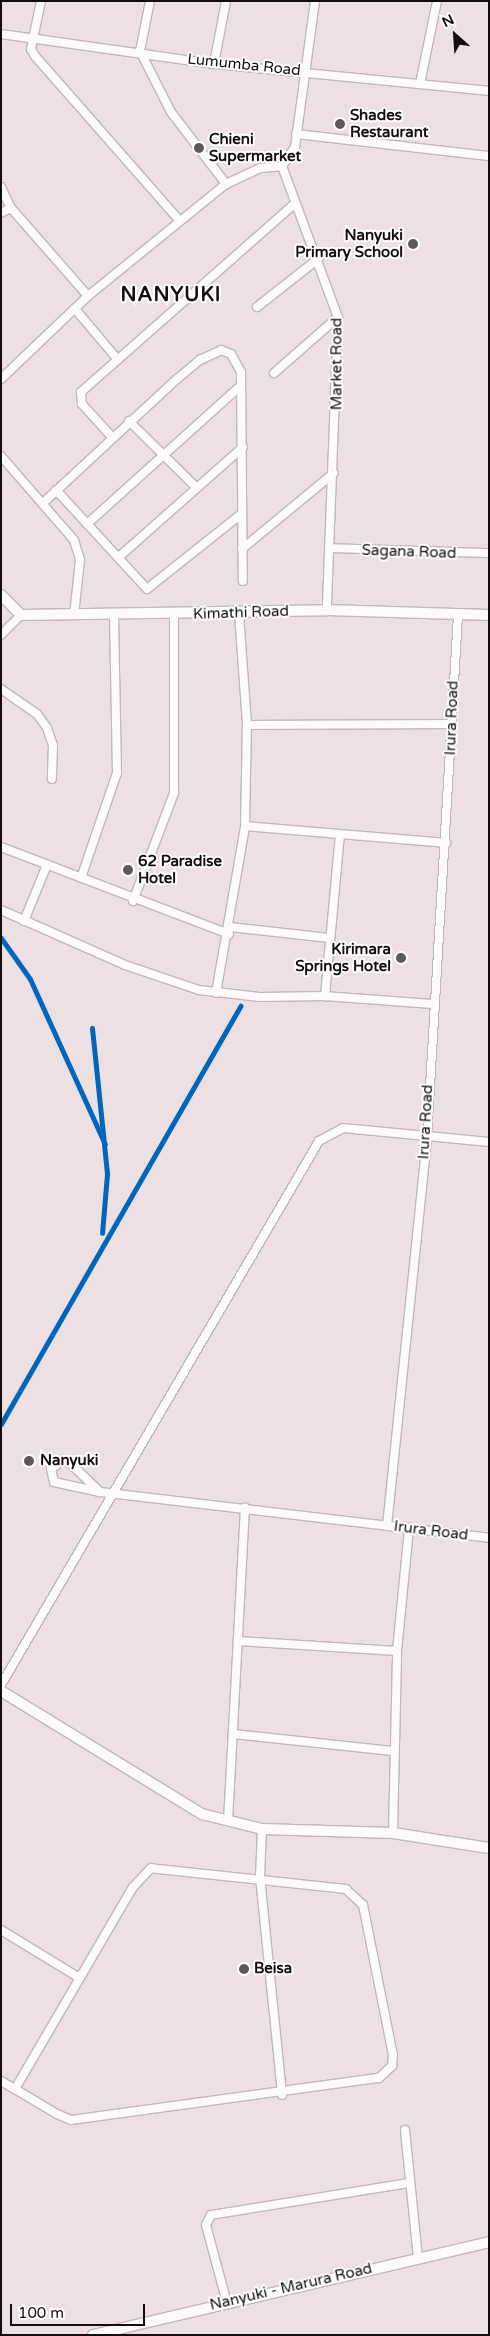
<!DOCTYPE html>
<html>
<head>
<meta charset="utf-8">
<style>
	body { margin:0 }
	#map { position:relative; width:490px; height:2336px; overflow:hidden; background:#ede0e2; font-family:"Varela Round",sans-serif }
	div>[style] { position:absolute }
	.roads { filter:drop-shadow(1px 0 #c0b7b8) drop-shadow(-1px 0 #c0b7b8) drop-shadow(0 1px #c0b7b8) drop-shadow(0 -1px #c0b7b8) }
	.minor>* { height:8px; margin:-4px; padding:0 4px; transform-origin:4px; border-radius:4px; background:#fcfafb }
	.tertiary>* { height:10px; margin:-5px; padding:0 5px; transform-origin:5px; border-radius:5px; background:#fcfafb }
	.rail-1>* { height:5px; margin:-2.5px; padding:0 2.5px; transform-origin:2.5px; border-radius:2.5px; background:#0065bd }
	.dots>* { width:14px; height:14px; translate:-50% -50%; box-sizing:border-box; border:2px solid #fff; border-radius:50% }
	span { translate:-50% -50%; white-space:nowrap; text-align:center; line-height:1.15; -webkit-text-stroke:4px #fff; paint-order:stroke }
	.street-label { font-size:15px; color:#140d0e }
	.poi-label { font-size:15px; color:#140d0e; font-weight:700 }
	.left { translate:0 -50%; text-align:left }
	.right { translate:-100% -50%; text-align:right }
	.district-label { font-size:20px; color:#140d0e; font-weight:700; letter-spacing:1px }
	.frame { position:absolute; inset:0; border:2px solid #140d0e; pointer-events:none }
	.north { position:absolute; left:430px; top:10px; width:50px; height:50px; -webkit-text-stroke:4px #fff; paint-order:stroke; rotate:334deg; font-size:14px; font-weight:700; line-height:20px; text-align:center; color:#140d0e }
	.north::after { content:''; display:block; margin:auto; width:18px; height:22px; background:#140d0e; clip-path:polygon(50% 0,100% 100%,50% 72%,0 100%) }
	.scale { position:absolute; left:10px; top:2304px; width:135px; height:22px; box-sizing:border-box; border:2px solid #140d0e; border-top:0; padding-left:6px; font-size:15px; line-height:18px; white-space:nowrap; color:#140d0e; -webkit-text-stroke:4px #fff; paint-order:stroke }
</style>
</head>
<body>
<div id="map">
	<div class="roads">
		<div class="minor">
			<div style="left:41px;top:1px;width:49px;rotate:101.8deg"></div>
			<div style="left:31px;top:49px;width:8px;rotate:60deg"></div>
			<div style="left:35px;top:56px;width:218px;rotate:48.7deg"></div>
			<div style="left:150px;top:1px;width:51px;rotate:101.3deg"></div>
			<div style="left:140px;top:51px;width:68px;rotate:63.1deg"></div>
			<div style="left:171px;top:112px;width:91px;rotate:52.6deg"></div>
			<div style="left:315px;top:1px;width:147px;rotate:97.8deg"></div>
			<div style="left:295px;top:147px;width:23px;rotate:124deg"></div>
			<div style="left:282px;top:166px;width:161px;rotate:69.7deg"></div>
			<div style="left:338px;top:317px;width:293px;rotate:92.2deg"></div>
			<div style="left:1px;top:34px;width:215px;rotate:8deg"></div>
			<div style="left:214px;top:64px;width:276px;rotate:5.6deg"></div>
			<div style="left:214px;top:64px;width:64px;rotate:-79.2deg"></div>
			<div style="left:420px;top:84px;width:85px;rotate:-78.4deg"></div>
			<div style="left:296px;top:134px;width:194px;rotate:6.5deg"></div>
			<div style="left:1px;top:187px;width:23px;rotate:65deg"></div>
			<div style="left:11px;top:208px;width:117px;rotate:48.8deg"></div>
			<div style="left:1px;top:213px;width:11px;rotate:-27deg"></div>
			<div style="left:257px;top:307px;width:78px;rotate:-38.2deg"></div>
			<div style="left:76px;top:310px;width:65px;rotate:50deg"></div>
			<div style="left:274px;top:373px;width:85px;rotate:-41.2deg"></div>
			<div style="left:1px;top:379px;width:120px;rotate:-43.7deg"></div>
			<div style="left:88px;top:296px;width:178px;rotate:-39.1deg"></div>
			<div style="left:226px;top:184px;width:38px;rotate:-25deg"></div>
			<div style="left:261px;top:168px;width:21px;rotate:-5deg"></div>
			<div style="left:129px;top:421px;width:93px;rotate:44.6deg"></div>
			<div style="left:111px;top:436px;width:43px;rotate:-132.2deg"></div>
			<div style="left:82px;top:404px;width:12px;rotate:-95deg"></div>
			<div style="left:81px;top:392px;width:284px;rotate:-41.4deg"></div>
			<div style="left:1px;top:456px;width:111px;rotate:49deg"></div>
			<div style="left:74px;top:540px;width:21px;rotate:73deg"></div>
			<div style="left:80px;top:560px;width:55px;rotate:96.2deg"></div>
			<div style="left:56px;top:490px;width:134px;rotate:47.4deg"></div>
			<div style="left:147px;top:589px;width:119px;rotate:-38.5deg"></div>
			<div style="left:43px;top:503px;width:183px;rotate:-42.8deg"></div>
			<div style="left:177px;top:379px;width:30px;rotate:-40deg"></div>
			<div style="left:200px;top:360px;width:23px;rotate:-25deg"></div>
			<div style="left:221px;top:350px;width:11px;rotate:22deg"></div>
			<div style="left:231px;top:354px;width:21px;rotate:61deg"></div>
			<div style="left:241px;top:372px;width:209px;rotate:89.5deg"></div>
			<div style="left:87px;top:524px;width:206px;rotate:-42deg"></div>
			<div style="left:329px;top:548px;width:160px;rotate:1.8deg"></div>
			<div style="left:242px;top:549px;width:119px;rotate:-39.6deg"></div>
			<div style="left:120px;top:556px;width:164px;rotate:-41.5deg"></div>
			<div style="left:1px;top:635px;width:28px;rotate:-45deg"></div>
			<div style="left:1px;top:689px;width:44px;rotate:34.8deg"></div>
			<div style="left:37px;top:714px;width:17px;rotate:54deg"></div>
			<div style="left:47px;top:728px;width:18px;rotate:71deg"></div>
			<div style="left:53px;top:745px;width:34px;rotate:92deg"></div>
			<div style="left:247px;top:725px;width:203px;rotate:-0.3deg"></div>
			<div style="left:245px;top:826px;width:202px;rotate:4.8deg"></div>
			<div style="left:340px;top:834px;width:163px;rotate:95.3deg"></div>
			<div style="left:325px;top:996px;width:107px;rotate:4.3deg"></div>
			<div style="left:1px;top:847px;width:244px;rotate:20.9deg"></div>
			<div style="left:81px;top:878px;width:111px;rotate:-71.1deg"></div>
			<div style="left:117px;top:773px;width:156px;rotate:-91.1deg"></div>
			<div style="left:133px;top:901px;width:116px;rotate:-69.2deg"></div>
			<div style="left:174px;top:793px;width:178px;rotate:-90deg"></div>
			<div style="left:1px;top:910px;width:136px;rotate:23.9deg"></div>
			<div style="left:125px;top:965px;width:78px;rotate:18.7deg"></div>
			<div style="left:199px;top:990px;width:61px;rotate:6.5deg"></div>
			<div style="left:260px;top:997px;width:65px;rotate:-0.9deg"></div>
			<div style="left:24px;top:921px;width:61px;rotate:-67.7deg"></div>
			<div style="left:230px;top:927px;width:100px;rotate:6.3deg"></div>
			<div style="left:216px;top:993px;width:169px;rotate:-80.1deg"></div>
			<div style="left:245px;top:826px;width:101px;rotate:-88.9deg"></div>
			<div style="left:247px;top:725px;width:111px;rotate:-94.1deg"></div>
			<div style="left:100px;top:1492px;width:42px;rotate:-136deg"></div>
			<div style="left:70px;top:1463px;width:8px;rotate:-157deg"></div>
			<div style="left:63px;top:1460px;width:15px;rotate:143deg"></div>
			<div style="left:51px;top:1469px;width:13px;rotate:77deg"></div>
			<div style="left:54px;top:1482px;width:47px;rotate:12.3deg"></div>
			<div style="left:100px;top:1492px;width:392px;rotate:6.7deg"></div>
			<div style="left:387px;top:1526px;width:391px;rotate:-84.1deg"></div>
			<div style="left:427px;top:1137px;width:523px;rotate:-86.6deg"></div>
			<div style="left:238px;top:1641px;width:159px;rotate:3.6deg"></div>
			<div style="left:1px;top:1685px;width:630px;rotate:-59.69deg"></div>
			<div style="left:319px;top:1141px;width:27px;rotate:-28deg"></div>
			<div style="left:343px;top:1128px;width:147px;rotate:5.5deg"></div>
			<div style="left:233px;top:1734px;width:161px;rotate:6.1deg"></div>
			<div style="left:228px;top:1821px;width:314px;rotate:-86.9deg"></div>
			<div style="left:262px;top:1829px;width:48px;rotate:92.4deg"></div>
			<div style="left:260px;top:1877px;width:219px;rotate:84.2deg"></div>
			<div style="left:393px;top:1833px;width:182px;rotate:-88.7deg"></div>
			<div style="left:397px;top:1651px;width:124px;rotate:-84.4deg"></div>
			<div style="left:1px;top:1930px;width:90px;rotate:31.4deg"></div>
			<div style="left:1px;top:2081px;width:16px;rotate:30deg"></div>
			<div style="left:15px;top:2089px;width:49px;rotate:30.8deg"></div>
			<div style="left:57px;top:2114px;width:15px;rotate:23deg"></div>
			<div style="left:71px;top:2120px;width:311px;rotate:-7.8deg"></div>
			<div style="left:379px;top:2078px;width:18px;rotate:-43deg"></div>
			<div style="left:392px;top:2066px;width:11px;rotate:-85deg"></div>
			<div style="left:393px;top:2055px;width:153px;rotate:-101.3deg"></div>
			<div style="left:363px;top:1905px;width:23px;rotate:-137deg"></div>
			<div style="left:346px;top:1889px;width:196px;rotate:-173.9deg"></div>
			<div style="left:151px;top:1868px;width:26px;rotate:133deg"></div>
			<div style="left:133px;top:1887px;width:234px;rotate:120.3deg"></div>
			<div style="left:405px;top:2130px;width:128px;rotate:84.2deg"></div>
			<div style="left:227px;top:2303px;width:81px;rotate:-105.1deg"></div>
			<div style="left:206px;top:2225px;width:11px;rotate:-63deg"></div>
			<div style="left:211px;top:2215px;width:201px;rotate:-9.2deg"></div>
		</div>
		<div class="tertiary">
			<div style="left:1px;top:595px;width:28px;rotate:45deg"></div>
			<div style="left:21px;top:615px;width:306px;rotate:-0.9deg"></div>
			<div style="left:327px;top:610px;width:162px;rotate:1.8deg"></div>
			<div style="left:1px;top:1691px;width:236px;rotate:31.5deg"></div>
			<div style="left:202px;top:1814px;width:62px;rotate:14deg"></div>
			<div style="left:262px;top:1829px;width:131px;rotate:1.7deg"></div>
			<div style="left:393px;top:1833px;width:97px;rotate:8.9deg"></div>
			<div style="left:93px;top:2335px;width:407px;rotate:-13.2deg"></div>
		</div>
	</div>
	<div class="rail-1">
		<div style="left:1px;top:938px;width:50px;rotate:54.7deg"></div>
		<div style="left:30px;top:979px;width:181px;rotate:65.6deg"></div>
		<div style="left:92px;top:1028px;width:147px;rotate:84.1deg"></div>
		<div style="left:107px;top:1174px;width:59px;rotate:94.8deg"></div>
		<div style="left:1px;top:1424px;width:482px;rotate:-60.2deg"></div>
	</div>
	<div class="dots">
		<div style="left:340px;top:124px;background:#605758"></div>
		<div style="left:199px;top:148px;background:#605758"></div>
		<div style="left:413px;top:244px;background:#605758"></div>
		<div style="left:128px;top:870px;background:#605758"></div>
		<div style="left:401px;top:958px;background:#605758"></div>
		<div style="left:29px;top:1461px;background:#605758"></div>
		<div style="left:244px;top:1969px;background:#605758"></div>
	</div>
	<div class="street-label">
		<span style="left:244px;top:65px;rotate:6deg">Lumumba Road</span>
		<span style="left:337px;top:364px;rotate:-90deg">Market Road</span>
		<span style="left:409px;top:552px;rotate:2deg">Sagana Road</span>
		<span style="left:241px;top:613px;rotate:-2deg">Kimathi Road</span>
		<span style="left:452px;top:718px;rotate:-88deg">Irura Road</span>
		<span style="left:426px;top:1122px;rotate:-87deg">Irura Road</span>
		<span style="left:431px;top:1531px;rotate:7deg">Irura Road</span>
		<span style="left:291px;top:2287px;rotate:-13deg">Nanyuki - Marura Road</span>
	</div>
	<div class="poi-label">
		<span class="left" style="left:350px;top:124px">Shades<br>Restaurant</span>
		<span class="left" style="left:209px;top:148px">Chieni<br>Supermarket</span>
		<span class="right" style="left:403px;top:244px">Nanyuki<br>Primary School</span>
		<span class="left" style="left:138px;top:870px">62 Paradise<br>Hotel</span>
		<span class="right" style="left:391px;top:958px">Kirimara<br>Springs Hotel</span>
		<span class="left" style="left:40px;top:1461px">Nanyuki</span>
		<span class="left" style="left:254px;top:1969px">Beisa</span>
	</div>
	<div class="district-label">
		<span style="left:171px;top:295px">NANYUKI</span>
	</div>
	<div class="frame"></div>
	<div class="north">N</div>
	<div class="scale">100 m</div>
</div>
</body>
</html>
